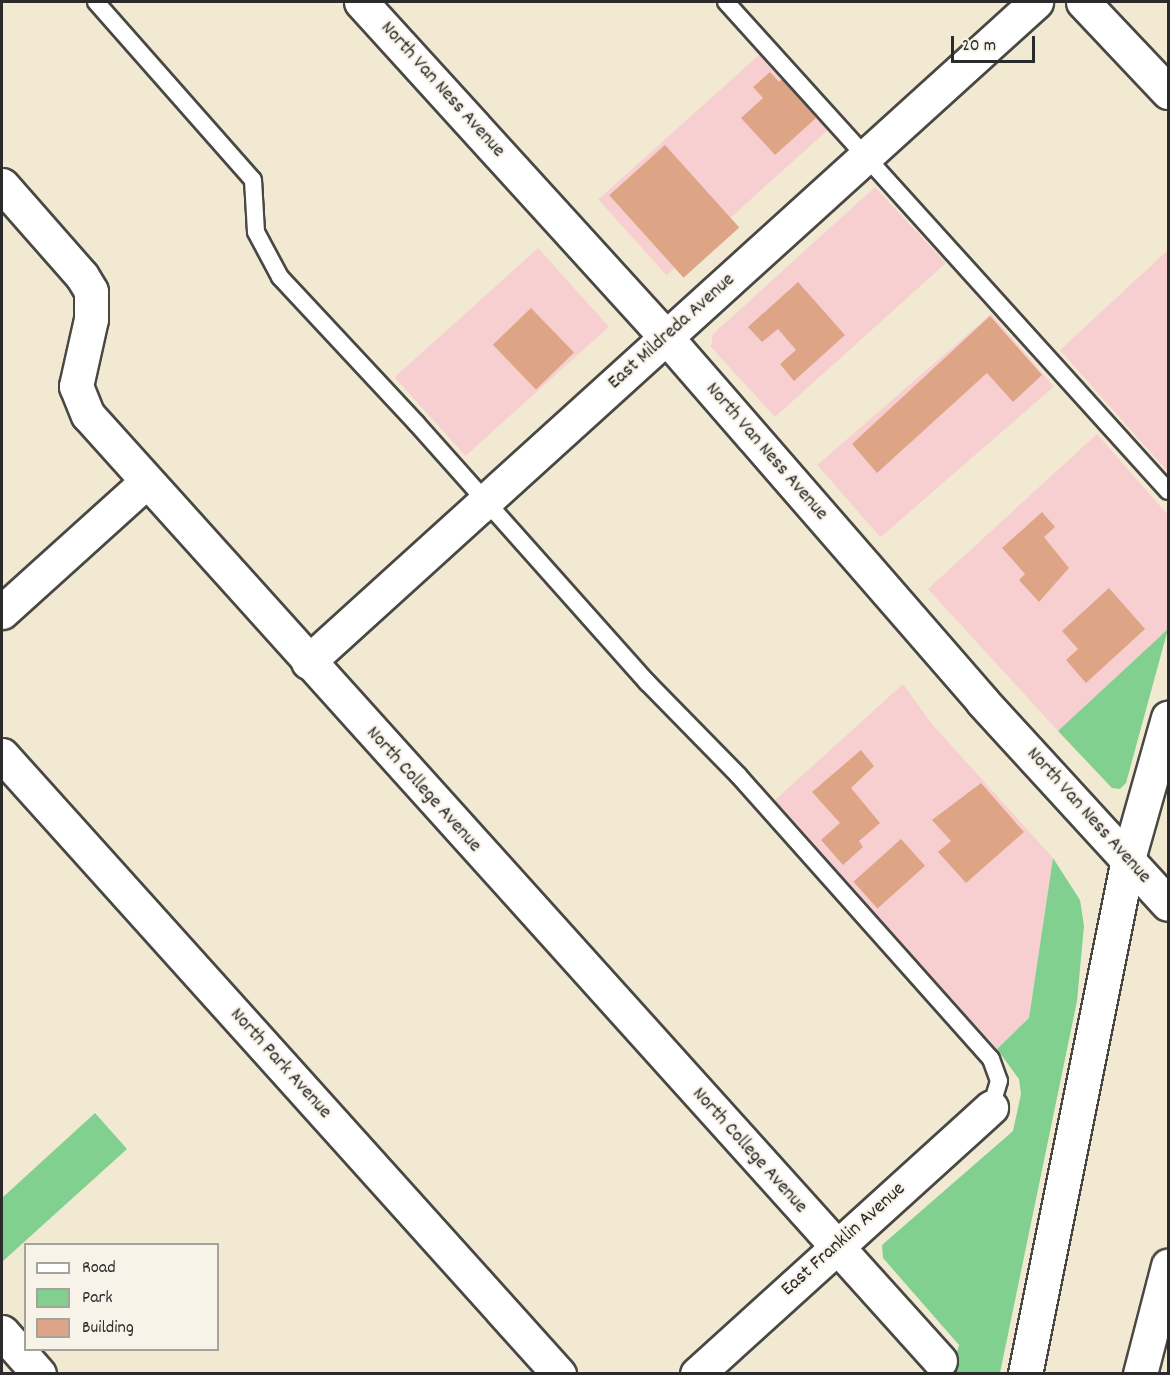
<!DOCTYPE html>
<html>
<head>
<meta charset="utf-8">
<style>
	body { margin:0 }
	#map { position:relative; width:1170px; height:1375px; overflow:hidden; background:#f1e9d1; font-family:Dekko,sans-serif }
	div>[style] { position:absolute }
	.built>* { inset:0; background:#f7cfd1; transform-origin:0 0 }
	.green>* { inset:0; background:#81d08f }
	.building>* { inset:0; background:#dda585; transform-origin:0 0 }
	.roads { filter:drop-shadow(2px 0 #494844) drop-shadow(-2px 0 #494844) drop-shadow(0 2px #494844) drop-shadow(0 -2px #494844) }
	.service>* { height:16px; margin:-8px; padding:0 8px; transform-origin:8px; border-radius:8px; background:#fff }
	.minor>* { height:33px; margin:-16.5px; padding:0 16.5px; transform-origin:16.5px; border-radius:16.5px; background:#fff }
	.secondary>* { height:33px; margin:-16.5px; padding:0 16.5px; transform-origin:16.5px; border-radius:16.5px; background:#fff }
	.motorway>* { height:33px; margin:-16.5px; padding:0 16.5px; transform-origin:16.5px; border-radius:16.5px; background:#fff }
	span { translate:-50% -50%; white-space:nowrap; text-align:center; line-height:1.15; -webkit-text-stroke:4.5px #f7f3e8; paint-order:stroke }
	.street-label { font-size:20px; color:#2b2b2b }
	.frame { position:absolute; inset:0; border:3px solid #2b2b2b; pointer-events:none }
	.legend { position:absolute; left:24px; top:1243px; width:195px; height:108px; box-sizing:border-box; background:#f7f3e8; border:2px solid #a5a39c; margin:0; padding:8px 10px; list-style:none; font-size:18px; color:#2b2b2b }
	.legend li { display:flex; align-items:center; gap:12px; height:30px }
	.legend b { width:30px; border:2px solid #a5a39c }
	.scale { position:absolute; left:951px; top:36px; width:84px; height:27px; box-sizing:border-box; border:3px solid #2b2b2b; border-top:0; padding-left:8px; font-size:18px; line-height:21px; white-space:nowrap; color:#2b2b2b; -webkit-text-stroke:4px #f7f3e8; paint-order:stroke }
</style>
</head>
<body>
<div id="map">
	<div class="built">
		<div style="left:761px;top:53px;width:102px;height:219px;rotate:48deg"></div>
		<div style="clip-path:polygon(875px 187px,946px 263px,775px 417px,711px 347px,713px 334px)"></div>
		<div style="left:538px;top:248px;width:106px;height:193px;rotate:48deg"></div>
		<div style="clip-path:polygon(1168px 250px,1168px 472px,1060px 350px)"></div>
		<div style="left:991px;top:314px;width:96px;height:230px;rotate:49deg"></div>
		<div style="clip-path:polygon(1097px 434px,1168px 515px,1168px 629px,1058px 731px,928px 589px)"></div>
		<div style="clip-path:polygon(903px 684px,931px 723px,1053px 858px,1029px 1018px,997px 1049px,774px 801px)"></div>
	</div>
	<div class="green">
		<div style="clip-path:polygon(1168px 629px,1126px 783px,1120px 789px,1112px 788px,1058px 731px)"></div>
		<div style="clip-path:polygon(1053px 858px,1080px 900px,1084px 926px,1077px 1001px,1000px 1373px,951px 1373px,959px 1345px,883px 1258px,882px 1245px,1013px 1131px,1021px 1094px,1019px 1079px,997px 1049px,1029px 1018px)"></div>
		<div style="clip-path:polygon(95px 1113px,127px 1149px,3px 1261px,2px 1198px)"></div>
	</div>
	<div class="building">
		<div style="clip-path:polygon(770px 72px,779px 82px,782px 79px,816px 118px,775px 155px,741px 118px,763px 98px,753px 87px)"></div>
		<div style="left:665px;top:145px;width:111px;height:75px;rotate:48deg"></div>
		<div style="clip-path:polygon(798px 282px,845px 335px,794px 381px,780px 364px,796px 350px,778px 329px,762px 342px,748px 327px)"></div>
		<div style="left:531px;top:308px;width:62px;height:53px;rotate:46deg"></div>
		<div style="clip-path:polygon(990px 316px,1042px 375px,1013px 402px,987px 373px,877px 473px,852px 444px)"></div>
		<div style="clip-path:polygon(1042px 512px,1055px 527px,1044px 537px,1069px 568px,1039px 602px,1019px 580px,1025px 574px,1002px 548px)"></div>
		<div style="clip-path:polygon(1109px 588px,1145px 629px,1086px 683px,1066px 660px,1078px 649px,1062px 631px)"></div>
		<div style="clip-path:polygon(861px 750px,874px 766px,851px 788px,880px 823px,859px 841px,863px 847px,843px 865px,821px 840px,840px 823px,812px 792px)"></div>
		<div style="clip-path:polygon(981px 783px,1024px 832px,966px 883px,938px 852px,951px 841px,932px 820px)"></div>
		<div style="left:901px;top:839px;width:36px;height:64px;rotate:48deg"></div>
	</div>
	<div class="roads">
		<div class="service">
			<div style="left:96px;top:2px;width:237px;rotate:48.6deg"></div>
			<div style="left:253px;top:180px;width:52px;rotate:86.7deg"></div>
			<div style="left:256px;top:232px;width:51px;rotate:61.9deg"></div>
			<div style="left:280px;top:277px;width:201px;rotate:47deg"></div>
			<div style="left:417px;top:424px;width:346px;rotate:48.3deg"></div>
			<div style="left:647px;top:682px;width:130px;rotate:45.6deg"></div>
			<div style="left:738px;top:775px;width:380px;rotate:48.3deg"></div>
			<div style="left:991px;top:1059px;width:23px;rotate:70deg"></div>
			<div style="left:999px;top:1081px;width:27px;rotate:107deg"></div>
			<div style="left:726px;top:2px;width:659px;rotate:47.89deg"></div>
		</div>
		<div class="minor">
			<div style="left:2px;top:185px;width:121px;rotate:48.7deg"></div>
			<div style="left:82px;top:276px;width:17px;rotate:59deg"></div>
			<div style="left:91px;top:291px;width:28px;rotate:90deg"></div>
			<div style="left:91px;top:319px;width:69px;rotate:102.6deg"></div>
			<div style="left:76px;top:386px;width:31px;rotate:68deg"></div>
			<div style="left:88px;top:415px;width:1273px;rotate:47.99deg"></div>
			<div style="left:2px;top:612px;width:194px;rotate:-42.1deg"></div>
			<div style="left:308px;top:662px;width:983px;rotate:-42.2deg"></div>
			<div style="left:2px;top:755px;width:833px;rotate:48.02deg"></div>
			<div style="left:2px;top:1332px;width:56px;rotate:48.6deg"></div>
			<div style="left:697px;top:1374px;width:397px;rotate:-42.2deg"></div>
		</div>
		<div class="secondary">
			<div style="left:361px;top:2px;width:453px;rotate:47.7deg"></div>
			<div style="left:666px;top:337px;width:482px;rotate:49deg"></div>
			<div style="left:982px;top:701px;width:275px;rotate:47.5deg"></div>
			<div style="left:1083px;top:2px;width:124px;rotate:46.6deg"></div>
			<div style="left:1128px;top:859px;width:147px;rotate:-74.2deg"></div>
		</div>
		<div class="motorway">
			<div style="left:1025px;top:1374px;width:525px;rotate:-78.69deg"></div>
			<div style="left:1140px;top:1374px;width:112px;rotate:-75.5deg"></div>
		</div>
	</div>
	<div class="street-label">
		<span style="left:442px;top:90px;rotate:48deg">North Van Ness Avenue</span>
		<span style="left:672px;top:332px;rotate:-42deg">East Mildreda Avenue</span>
		<span style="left:766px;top:452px;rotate:49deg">North Van Ness Avenue</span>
		<span style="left:423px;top:790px;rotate:48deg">North College Avenue</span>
		<span style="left:1088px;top:816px;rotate:48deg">North Van Ness Avenue</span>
		<span style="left:280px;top:1064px;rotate:48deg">North Park Avenue</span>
		<span style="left:749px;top:1151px;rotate:48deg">North College Avenue</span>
		<span style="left:844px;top:1240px;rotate:-42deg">East Franklin Avenue</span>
	</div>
	<div class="frame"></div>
	<ul class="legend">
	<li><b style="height:8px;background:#fff"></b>Road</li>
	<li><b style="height:16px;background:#81d08f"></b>Park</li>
	<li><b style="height:16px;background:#dda585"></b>Building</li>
	</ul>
	<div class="scale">20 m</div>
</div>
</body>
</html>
